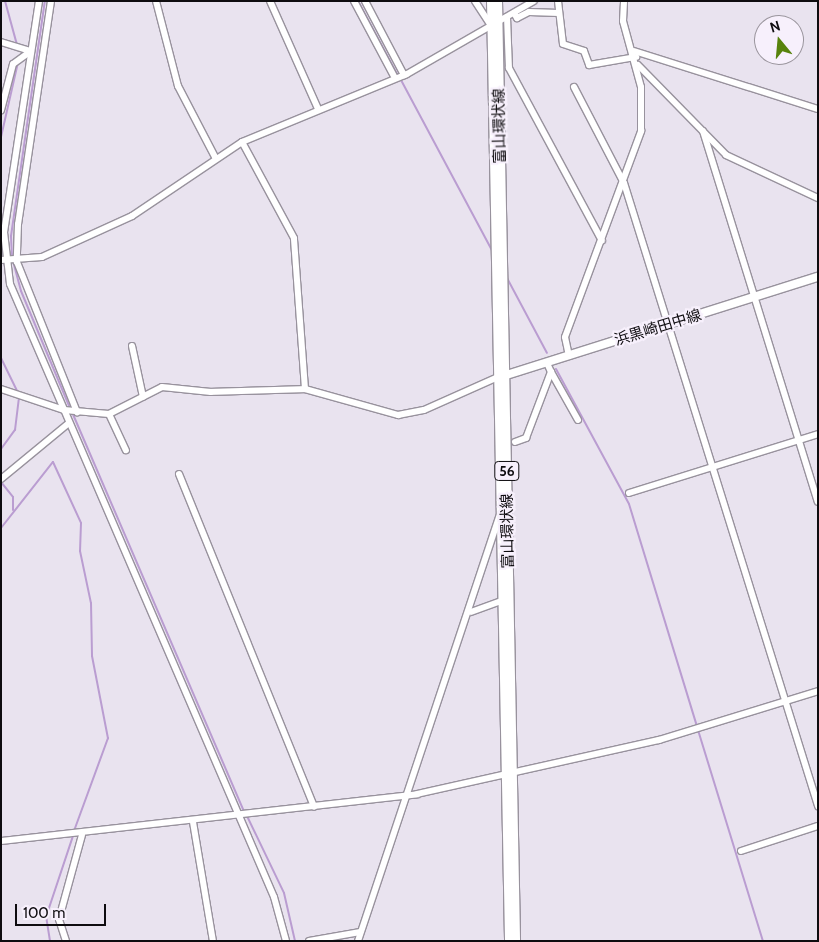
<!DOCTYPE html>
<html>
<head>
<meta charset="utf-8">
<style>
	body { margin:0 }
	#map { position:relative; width:819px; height:942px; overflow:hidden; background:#e9e3ef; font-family:Cabin,"Noto Sans JP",sans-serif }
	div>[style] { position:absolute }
	.stream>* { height:2px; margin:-1px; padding:0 1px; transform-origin:1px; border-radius:1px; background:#ba9dd1 }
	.roads { filter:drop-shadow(1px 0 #98929d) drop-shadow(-1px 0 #98929d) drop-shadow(0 1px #98929d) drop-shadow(0 -1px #98929d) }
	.minor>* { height:6px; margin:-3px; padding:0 3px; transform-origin:3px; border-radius:3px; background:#fff }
	.major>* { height:8px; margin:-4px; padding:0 4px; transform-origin:4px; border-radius:4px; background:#fff }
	span { translate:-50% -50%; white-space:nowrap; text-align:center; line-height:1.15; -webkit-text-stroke:4.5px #f7f0fc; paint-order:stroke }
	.shield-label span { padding:1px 4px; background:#f7f0fc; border:1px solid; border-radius:4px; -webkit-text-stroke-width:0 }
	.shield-label { font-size:14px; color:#0e0c0f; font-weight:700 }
	.street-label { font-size:15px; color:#0e0c0f }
	.frame { position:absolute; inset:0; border:2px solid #0e0c0f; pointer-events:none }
	.north { position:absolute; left:754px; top:15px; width:50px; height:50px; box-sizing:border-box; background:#f7f0fc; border:1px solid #9a959d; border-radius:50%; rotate:343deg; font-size:14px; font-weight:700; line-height:20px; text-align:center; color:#0e0c0f }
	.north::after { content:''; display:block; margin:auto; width:18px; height:22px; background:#58830d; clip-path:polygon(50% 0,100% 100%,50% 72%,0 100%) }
	.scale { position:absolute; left:15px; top:904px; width:91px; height:22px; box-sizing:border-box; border:2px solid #0e0c0f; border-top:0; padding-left:6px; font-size:15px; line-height:18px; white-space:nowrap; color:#0e0c0f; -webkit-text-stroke:4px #f7f0fc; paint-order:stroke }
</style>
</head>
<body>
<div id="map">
	<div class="stream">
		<div style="left:5px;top:1px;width:46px;rotate:74.7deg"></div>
		<div style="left:358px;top:1px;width:85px;rotate:61.9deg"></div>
		<div style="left:401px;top:80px;width:195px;rotate:61.9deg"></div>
		<div style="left:1px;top:137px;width:77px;rotate:-77.2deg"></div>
		<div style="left:12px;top:256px;width:20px;rotate:-93deg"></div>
		<div style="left:11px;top:236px;width:237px;rotate:-81.8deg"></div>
		<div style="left:13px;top:261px;width:31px;rotate:75deg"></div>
		<div style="left:21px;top:291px;width:127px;rotate:67.3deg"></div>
		<div style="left:506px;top:276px;width:87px;rotate:62deg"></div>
		<div style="left:1px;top:358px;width:39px;rotate:64deg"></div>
		<div style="left:556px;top:369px;width:153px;rotate:61.6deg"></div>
		<div style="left:629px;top:504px;width:232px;rotate:73deg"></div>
		<div style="left:72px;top:412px;width:435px;rotate:66.7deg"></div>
		<div style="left:1px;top:449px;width:24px;rotate:-54deg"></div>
		<div style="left:15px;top:430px;width:33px;rotate:-83deg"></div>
		<div style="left:1px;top:482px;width:19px;rotate:51deg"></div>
		<div style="left:13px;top:497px;width:13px;rotate:90deg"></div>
		<div style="left:1px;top:528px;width:84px;rotate:-51.8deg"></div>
		<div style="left:53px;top:462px;width:67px;rotate:65.3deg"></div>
		<div style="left:81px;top:523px;width:28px;rotate:92deg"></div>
		<div style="left:80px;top:551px;width:53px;rotate:78.1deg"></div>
		<div style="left:91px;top:603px;width:53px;rotate:88.9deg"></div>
		<div style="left:92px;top:656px;width:84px;rotate:79deg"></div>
		<div style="left:108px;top:738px;width:99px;rotate:110.1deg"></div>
		<div style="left:698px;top:730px;width:221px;rotate:72.9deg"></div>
		<div style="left:247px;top:816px;width:85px;rotate:64.3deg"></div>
		<div style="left:284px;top:893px;width:49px;rotate:77.1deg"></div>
		<div style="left:50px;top:941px;width:24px;rotate:-99deg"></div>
		<div style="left:46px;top:917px;width:85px;rotate:-71.6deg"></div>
	</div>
	<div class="roads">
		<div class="minor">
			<div style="left:39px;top:1px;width:234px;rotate:98.6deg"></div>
			<div style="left:4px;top:232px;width:52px;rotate:83.4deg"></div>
			<div style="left:10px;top:284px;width:667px;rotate:66.7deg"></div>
			<div style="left:274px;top:897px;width:46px;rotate:74.7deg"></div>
			<div style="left:51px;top:1px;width:225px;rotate:98.4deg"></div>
			<div style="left:18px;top:224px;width:38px;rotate:92deg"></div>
			<div style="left:17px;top:262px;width:162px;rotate:68.2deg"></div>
			<div style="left:156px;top:1px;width:88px;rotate:75.5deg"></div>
			<div style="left:178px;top:86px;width:82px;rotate:62.5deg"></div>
			<div style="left:270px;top:1px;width:118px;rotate:66deg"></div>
			<div style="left:354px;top:1px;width:87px;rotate:62deg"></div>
			<div style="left:365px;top:1px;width:84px;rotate:62.2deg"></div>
			<div style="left:475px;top:1px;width:30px;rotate:57deg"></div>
			<div style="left:558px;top:1px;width:43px;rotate:83.4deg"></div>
			<div style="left:563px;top:44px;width:22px;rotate:18deg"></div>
			<div style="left:584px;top:51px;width:15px;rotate:70deg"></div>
			<div style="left:589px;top:65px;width:48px;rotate:-9.7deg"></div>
			<div style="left:514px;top:13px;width:6px;rotate:59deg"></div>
			<div style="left:517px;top:18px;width:13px;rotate:-27deg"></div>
			<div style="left:529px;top:12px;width:30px;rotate:2deg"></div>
			<div style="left:507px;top:17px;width:51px;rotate:87.8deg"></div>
			<div style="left:509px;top:68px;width:196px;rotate:61.7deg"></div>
			<div style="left:1px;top:42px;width:31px;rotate:17deg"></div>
			<div style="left:31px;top:51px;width:22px;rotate:144deg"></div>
			<div style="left:13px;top:64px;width:48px;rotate:104.6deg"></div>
			<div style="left:634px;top:51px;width:193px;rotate:17.5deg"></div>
			<div style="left:638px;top:65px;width:126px;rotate:45.6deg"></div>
			<div style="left:726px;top:155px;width:102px;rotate:25.1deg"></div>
			<div style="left:574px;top:87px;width:108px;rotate:62.5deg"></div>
			<div style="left:624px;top:183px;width:653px;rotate:72.7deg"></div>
			<div style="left:703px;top:131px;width:388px;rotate:72.8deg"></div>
			<div style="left:1px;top:260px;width:41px;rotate:-4.2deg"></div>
			<div style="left:42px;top:257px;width:99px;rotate:-24.5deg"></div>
			<div style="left:132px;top:216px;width:133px;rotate:-33.9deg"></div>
			<div style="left:242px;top:142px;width:178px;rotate:-22.4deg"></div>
			<div style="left:407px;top:74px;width:146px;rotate:-29.9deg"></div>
			<div style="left:132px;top:346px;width:52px;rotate:77.8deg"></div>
			<div style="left:569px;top:356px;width:19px;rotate:-102deg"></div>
			<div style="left:565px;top:337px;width:220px;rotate:-69.7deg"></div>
			<div style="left:641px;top:131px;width:44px;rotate:-90deg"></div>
			<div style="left:641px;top:87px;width:68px;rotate:-105.3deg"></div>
			<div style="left:623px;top:21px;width:20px;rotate:-87deg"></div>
			<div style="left:551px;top:372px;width:55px;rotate:60.6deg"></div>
			<div style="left:1px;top:389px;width:66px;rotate:18.4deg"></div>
			<div style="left:64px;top:410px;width:45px;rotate:5.1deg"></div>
			<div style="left:109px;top:414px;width:59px;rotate:-27deg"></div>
			<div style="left:162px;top:387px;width:49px;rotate:5.8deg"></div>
			<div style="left:211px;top:392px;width:94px;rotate:-1.8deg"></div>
			<div style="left:305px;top:389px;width:151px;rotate:-94.2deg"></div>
			<div style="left:294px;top:238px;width:109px;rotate:-118.4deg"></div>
			<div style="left:305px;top:389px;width:97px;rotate:15.6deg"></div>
			<div style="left:398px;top:415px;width:26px;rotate:-11deg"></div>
			<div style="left:424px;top:410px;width:81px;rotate:-24deg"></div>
			<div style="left:109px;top:414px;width:40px;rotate:65deg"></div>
			<div style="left:515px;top:442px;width:12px;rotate:-20deg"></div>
			<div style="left:526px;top:438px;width:71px;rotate:-69.3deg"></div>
			<div style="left:551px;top:372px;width:10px;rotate:-114deg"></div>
			<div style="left:179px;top:474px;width:359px;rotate:67.9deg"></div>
			<div style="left:1px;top:479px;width:88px;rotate:-39.5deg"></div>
			<div style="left:629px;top:493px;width:198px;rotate:-17.3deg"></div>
			<div style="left:471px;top:612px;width:32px;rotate:-20deg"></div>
			<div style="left:193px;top:822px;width:121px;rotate:80.5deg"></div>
			<div style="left:1px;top:841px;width:419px;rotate:-6.4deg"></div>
			<div style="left:417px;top:794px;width:248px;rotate:-12.6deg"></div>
			<div style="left:659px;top:740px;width:166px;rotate:-17.1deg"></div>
			<div style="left:741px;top:851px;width:81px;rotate:-18deg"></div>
			<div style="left:66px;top:941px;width:23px;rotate:-108deg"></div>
			<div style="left:59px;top:919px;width:87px;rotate:-74.7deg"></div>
			<div style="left:309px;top:941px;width:52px;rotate:-10deg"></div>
			<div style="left:358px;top:941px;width:447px;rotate:-71.6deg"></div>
		</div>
		<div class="major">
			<div style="left:491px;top:1px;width:940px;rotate:88.9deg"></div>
			<div style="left:498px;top:1px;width:940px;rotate:88.9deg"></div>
			<div style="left:500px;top:377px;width:333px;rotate:-17.5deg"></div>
		</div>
	</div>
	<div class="shield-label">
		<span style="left:507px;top:471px">56</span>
	</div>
	<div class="street-label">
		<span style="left:500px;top:126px;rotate:-91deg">富山環状線</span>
		<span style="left:658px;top:328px;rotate:-17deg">浜黒崎田中線</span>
		<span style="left:508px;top:531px;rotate:-91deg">富山環状線</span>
	</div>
	<div class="frame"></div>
	<div class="north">N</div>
	<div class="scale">100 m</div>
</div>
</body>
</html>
